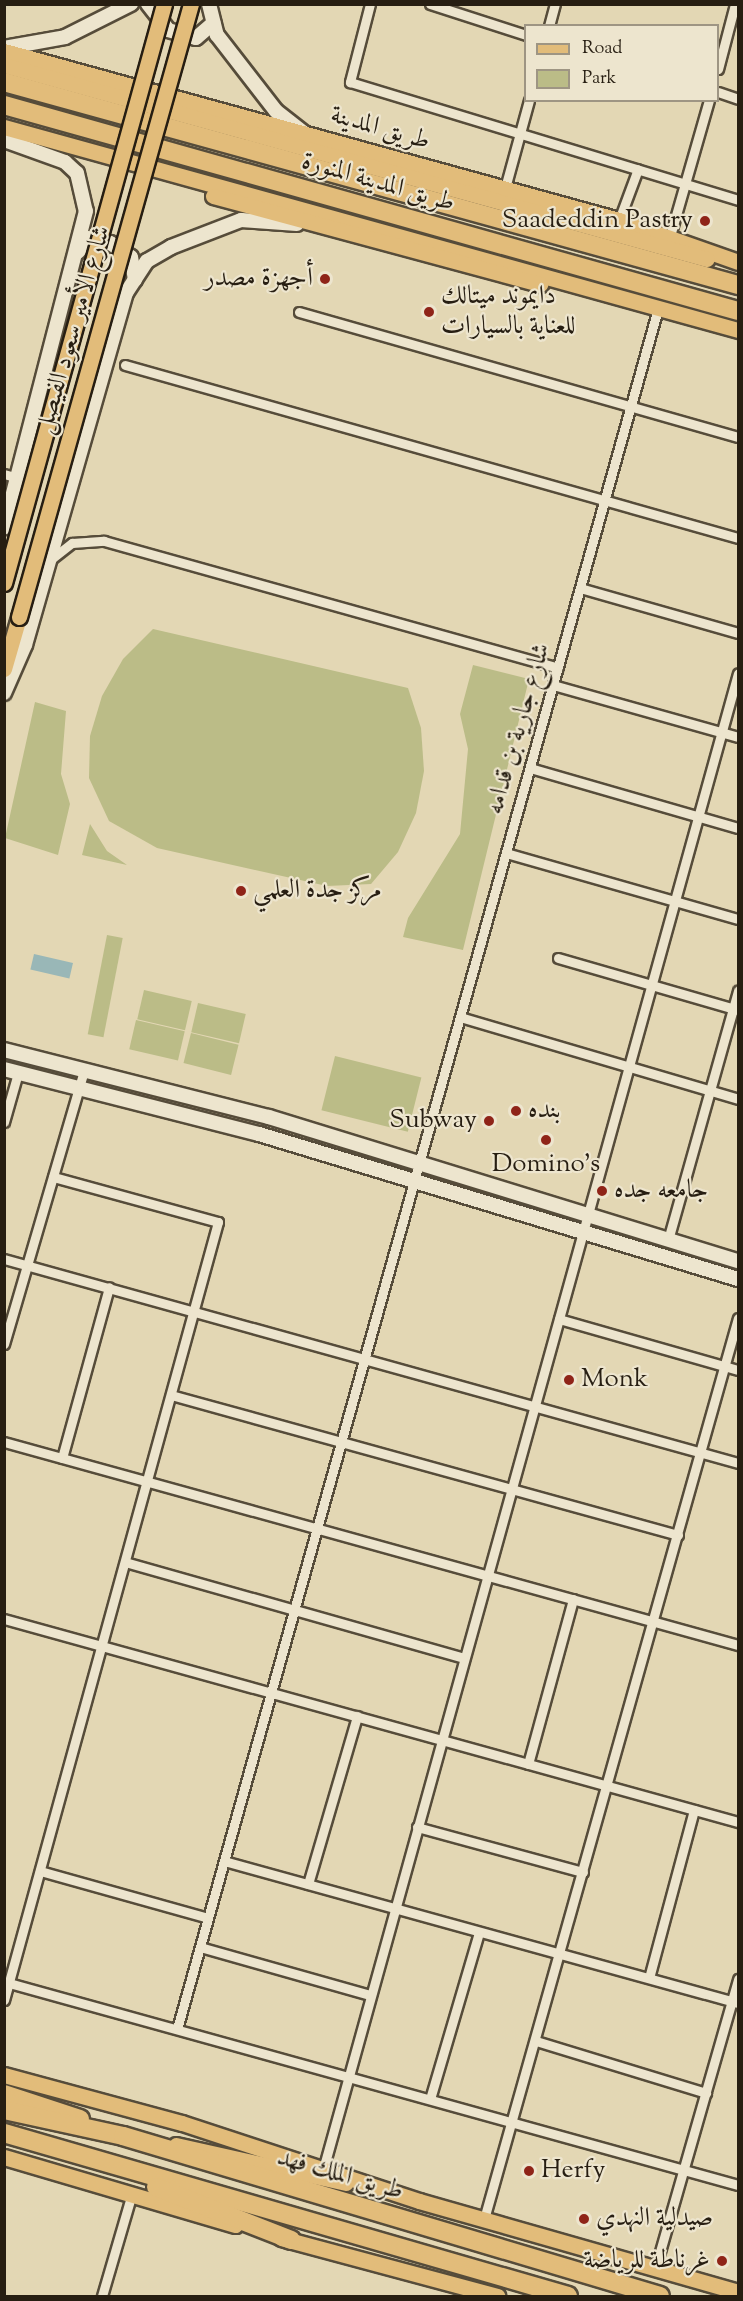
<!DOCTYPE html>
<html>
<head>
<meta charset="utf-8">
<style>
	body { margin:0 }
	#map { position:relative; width:743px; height:2301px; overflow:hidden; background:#e3d7b4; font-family:"Sorts Mill Goudy",Amiri,serif }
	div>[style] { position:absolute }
	.green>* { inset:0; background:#bbbc87; transform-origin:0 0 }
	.water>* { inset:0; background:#99b7b7; transform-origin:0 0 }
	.roads { filter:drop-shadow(2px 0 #564c3a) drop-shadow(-2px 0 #564c3a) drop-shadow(0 2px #564c3a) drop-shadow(0 -2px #564c3a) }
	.street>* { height:9px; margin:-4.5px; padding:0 4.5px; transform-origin:4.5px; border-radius:4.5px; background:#ede5ce }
	.secondary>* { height:14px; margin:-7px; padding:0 7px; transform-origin:7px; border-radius:7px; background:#ede5ce }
	.primary>* { height:15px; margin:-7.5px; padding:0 7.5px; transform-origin:7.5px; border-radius:7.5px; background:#e2bc7a }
	.highway>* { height:18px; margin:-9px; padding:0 9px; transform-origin:9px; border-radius:9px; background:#e2bc7a }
	.bridges { filter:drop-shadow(2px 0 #271e12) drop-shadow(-2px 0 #271e12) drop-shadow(0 2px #271e12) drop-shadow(0 -2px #271e12) }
	.primary-bridge>* { height:15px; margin:-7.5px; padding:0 7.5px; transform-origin:7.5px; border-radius:7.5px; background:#e2bc7a }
	.dots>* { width:16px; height:16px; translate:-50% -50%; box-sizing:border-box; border:3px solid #ede5ce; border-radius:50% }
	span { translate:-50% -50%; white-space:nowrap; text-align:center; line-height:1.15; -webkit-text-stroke:4.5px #ede5ce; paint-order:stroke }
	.street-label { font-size:26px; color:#271e12 }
	.poi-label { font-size:26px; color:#271e12 }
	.right { translate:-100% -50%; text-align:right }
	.left { translate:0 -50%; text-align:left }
	.frame { position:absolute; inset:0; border:6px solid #271e12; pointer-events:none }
	.legend { position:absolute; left:524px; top:24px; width:195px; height:78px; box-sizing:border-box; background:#ede5ce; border:2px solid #9e9583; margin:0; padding:8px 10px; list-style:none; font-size:18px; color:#271e12 }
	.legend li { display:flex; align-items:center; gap:12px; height:30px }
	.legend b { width:30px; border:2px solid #9e9583 }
</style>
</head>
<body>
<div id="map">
	<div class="green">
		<div style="clip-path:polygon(153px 629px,408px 688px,421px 728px,424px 771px,416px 813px,398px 852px,371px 884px,327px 886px,157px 848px,109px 821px,89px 778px,90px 736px,102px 696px,123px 659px)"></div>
		<div style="clip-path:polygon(473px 665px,529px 679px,463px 950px,403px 937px,408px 918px,460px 834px,468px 749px,460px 714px)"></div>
		<div style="clip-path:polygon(35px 702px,66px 711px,61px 774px,70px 804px,58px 855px,5px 838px)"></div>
		<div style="clip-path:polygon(90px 824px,107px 851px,127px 865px,82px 855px)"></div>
		<div style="left:107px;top:935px;width:16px;height:101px;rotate:11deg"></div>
		<div style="left:144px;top:990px;width:49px;height:30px;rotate:13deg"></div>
		<div style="left:198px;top:1003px;width:49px;height:30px;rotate:13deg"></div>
		<div style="left:136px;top:1020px;width:50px;height:30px;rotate:13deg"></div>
		<div style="left:191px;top:1033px;width:49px;height:31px;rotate:14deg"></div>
		<div style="left:335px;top:1056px;width:89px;height:56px;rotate:14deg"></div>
	</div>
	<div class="water">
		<div style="left:34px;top:954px;width:40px;height:16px;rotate:13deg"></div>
	</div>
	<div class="roads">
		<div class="street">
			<div style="left:370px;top:4px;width:81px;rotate:104.4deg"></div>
			<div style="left:350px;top:82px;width:406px;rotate:16.9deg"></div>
			<div style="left:430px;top:4px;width:101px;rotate:17.9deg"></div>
			<div style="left:549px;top:26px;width:23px;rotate:-75deg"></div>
			<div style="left:718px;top:69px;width:67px;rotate:-75.3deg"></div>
			<div style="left:718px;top:92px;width:21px;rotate:19deg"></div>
			<div style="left:505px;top:188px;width:91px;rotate:-74.7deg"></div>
			<div style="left:619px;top:220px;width:54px;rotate:-69.6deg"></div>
			<div style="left:670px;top:236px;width:141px;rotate:-74deg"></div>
			<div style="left:299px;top:312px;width:456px;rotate:15.9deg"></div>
			<div style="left:125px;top:365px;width:637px;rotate:15.76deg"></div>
			<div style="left:4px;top:474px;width:15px;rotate:16deg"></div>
			<div style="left:50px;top:560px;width:28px;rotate:-38deg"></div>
			<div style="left:72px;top:543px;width:32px;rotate:-4deg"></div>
			<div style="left:104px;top:541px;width:471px;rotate:15.6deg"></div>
			<div style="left:580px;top:588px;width:164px;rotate:15.9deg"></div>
			<div style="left:553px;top:685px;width:192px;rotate:15.7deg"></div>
			<div style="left:530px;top:768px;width:216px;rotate:16.1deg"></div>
			<div style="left:506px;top:853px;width:241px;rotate:15.9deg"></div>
			<div style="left:558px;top:958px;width:187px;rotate:16.1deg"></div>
			<div style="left:460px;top:1017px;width:290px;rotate:16.4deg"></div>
			<div style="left:4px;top:1122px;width:51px;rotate:-74.1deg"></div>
			<div style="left:668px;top:1240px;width:259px;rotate:-74.3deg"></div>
			<div style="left:4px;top:1259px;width:762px;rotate:15.53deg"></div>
			<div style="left:559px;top:1319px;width:186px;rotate:15.9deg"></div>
			<div style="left:4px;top:1344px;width:285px;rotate:-73.7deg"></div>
			<div style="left:171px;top:1395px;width:526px;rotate:15.44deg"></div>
			<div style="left:4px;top:1442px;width:762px;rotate:15.46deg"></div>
			<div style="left:62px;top:1458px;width:177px;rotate:-74.6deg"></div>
			<div style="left:125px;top:1562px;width:352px;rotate:15.8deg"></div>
			<div style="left:4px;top:1619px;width:762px;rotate:15.46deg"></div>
			<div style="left:528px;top:1764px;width:171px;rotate:-74.7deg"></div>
			<div style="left:417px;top:1827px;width:172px;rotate:15.2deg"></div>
			<div style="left:224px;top:1861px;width:533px;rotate:15.44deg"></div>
			<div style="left:40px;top:1871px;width:174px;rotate:15.6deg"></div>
			<div style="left:308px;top:1884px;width:175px;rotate:-73.7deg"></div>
			<div style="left:200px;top:1947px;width:177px;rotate:15.8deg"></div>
			<div style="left:649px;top:1978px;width:174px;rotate:-75deg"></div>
			<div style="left:9px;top:1983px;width:756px;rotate:15.49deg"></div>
			<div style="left:4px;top:2000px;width:807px;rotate:-74.62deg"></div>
			<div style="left:218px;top:1222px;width:171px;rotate:-164.7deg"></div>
			<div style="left:177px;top:2029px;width:1787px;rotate:-74.38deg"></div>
			<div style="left:536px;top:2041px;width:178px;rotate:17deg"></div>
			<div style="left:430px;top:2099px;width:174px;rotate:-73.6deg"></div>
			<div style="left:324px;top:2166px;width:1549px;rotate:-74.5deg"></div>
			<div style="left:484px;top:2219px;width:936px;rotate:-74.26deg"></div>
			<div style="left:655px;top:2269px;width:302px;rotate:-74deg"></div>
			<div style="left:102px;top:2296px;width:103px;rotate:-73.7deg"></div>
		</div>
		<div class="secondary">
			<div style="left:148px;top:4px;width:33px;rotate:52deg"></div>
			<div style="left:168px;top:30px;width:29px;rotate:16deg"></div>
			<div style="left:196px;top:38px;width:23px;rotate:-41deg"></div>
			<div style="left:209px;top:4px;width:32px;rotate:76deg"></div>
			<div style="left:217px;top:35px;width:96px;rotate:52.2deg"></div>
			<div style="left:276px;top:111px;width:34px;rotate:38deg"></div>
			<div style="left:4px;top:48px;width:62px;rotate:-10.2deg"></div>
			<div style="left:65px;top:37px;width:74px;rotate:-26.6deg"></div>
			<div style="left:4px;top:140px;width:65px;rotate:19.8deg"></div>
			<div style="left:65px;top:162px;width:16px;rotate:43deg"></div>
			<div style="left:77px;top:173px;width:39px;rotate:77deg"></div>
			<div style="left:86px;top:211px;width:327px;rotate:104.5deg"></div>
			<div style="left:78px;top:252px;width:17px;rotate:-54deg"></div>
			<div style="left:88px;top:238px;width:23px;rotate:13deg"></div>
			<div style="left:110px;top:243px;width:25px;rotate:34deg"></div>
			<div style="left:131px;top:257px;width:23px;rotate:80deg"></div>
			<div style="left:4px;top:693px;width:52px;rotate:-66.4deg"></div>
			<div style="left:25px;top:645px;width:366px;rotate:-74deg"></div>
			<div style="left:126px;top:293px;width:38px;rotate:-57deg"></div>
			<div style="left:147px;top:261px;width:28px;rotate:-30deg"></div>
			<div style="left:171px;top:247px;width:75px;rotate:-21.1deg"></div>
			<div style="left:241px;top:220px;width:56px;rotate:4.1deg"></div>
			<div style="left:4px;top:1050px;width:273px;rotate:14.2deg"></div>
			<div style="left:269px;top:1117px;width:491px;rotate:17.1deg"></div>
			<div style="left:4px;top:1069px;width:263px;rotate:14.3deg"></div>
			<div style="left:259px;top:1134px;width:500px;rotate:16.84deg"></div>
		</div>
		<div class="primary">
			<div style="left:4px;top:51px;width:638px;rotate:15.37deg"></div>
			<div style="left:619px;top:220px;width:126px;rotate:19.4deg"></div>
			<div style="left:4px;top:65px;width:729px;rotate:15.43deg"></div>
			<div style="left:4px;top:127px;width:762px;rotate:15.46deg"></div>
			<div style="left:213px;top:196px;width:339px;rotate:15.1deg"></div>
			<div style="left:4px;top:669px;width:54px;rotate:-73.9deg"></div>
			<div style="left:4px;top:2075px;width:184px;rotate:15.1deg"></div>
			<div style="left:182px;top:2123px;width:250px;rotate:18.2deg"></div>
			<div style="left:419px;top:2201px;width:332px;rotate:15.9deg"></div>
			<div style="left:176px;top:2145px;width:174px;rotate:12.6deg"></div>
			<div style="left:4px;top:2157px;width:241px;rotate:16.4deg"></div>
			<div style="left:281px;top:2238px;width:224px;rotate:15deg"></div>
		</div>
		<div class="highway">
			<div style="left:4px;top:82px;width:762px;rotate:15.46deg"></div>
			<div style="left:4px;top:105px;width:762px;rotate:15.68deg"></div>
			<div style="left:4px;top:2094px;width:80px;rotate:18.2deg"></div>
			<div style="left:4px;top:2110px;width:122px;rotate:12.3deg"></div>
			<div style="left:123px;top:2136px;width:560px;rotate:16.59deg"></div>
			<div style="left:4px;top:2133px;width:587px;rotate:16.12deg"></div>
			<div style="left:156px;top:2187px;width:145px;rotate:21.4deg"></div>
		</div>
	</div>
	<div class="bridges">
		<div class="primary-bridge">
			<div style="left:4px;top:583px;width:601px;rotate:-74.55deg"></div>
			<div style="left:19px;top:617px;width:637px;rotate:-74.33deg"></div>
		</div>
	</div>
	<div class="dots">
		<div style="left:705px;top:221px;background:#8f2418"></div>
		<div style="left:325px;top:279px;background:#8f2418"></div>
		<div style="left:429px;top:312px;background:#8f2418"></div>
		<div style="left:241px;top:891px;background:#8f2418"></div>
		<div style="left:516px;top:1111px;background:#8f2418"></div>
		<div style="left:489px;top:1121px;background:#8f2418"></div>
		<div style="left:546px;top:1140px;background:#8f2418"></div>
		<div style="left:602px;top:1191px;background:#8f2418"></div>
		<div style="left:569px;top:1380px;background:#8f2418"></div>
		<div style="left:529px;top:2171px;background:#8f2418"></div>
		<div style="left:584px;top:2219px;background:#8f2418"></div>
		<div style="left:722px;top:2261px;background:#8f2418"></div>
	</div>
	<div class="street-label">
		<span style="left:380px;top:129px;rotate:16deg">طريق المدينة</span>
		<span style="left:378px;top:183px;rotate:16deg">طريق المدينة المنورة</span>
		<span style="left:74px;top:330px;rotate:-74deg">شارع الأمير سعود الفيصل</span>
		<span style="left:519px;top:729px;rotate:-74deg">شارع جارية بن قدامه</span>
		<span style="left:340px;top:2175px;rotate:16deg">طريق الملك فهد</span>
	</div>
	<div class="poi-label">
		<span class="right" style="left:693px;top:221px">Saadeddin Pastry</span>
		<span class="right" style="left:313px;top:279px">أجهزة مصدر</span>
		<span class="left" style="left:441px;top:312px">دايموند ميتالك<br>للعناية بالسيارات</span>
		<span class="left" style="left:253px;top:891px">مركز جدة العلمي</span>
		<span class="left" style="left:528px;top:1111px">بنده</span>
		<span class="right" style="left:477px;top:1121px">Subway</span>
		<span style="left:546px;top:1165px">Domino's</span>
		<span class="left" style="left:614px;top:1191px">جامعه جده</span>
		<span class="left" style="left:581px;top:1380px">Monk</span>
		<span class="left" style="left:541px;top:2171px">Herfy</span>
		<span class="left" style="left:596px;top:2219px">صيدلية النهدي</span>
		<span class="right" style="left:710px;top:2261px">غرناطة للرياضة</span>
	</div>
	<div class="frame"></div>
	<ul class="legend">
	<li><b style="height:8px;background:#e2bc7a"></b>Road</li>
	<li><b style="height:16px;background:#bbbc87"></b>Park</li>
	</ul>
</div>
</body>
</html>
